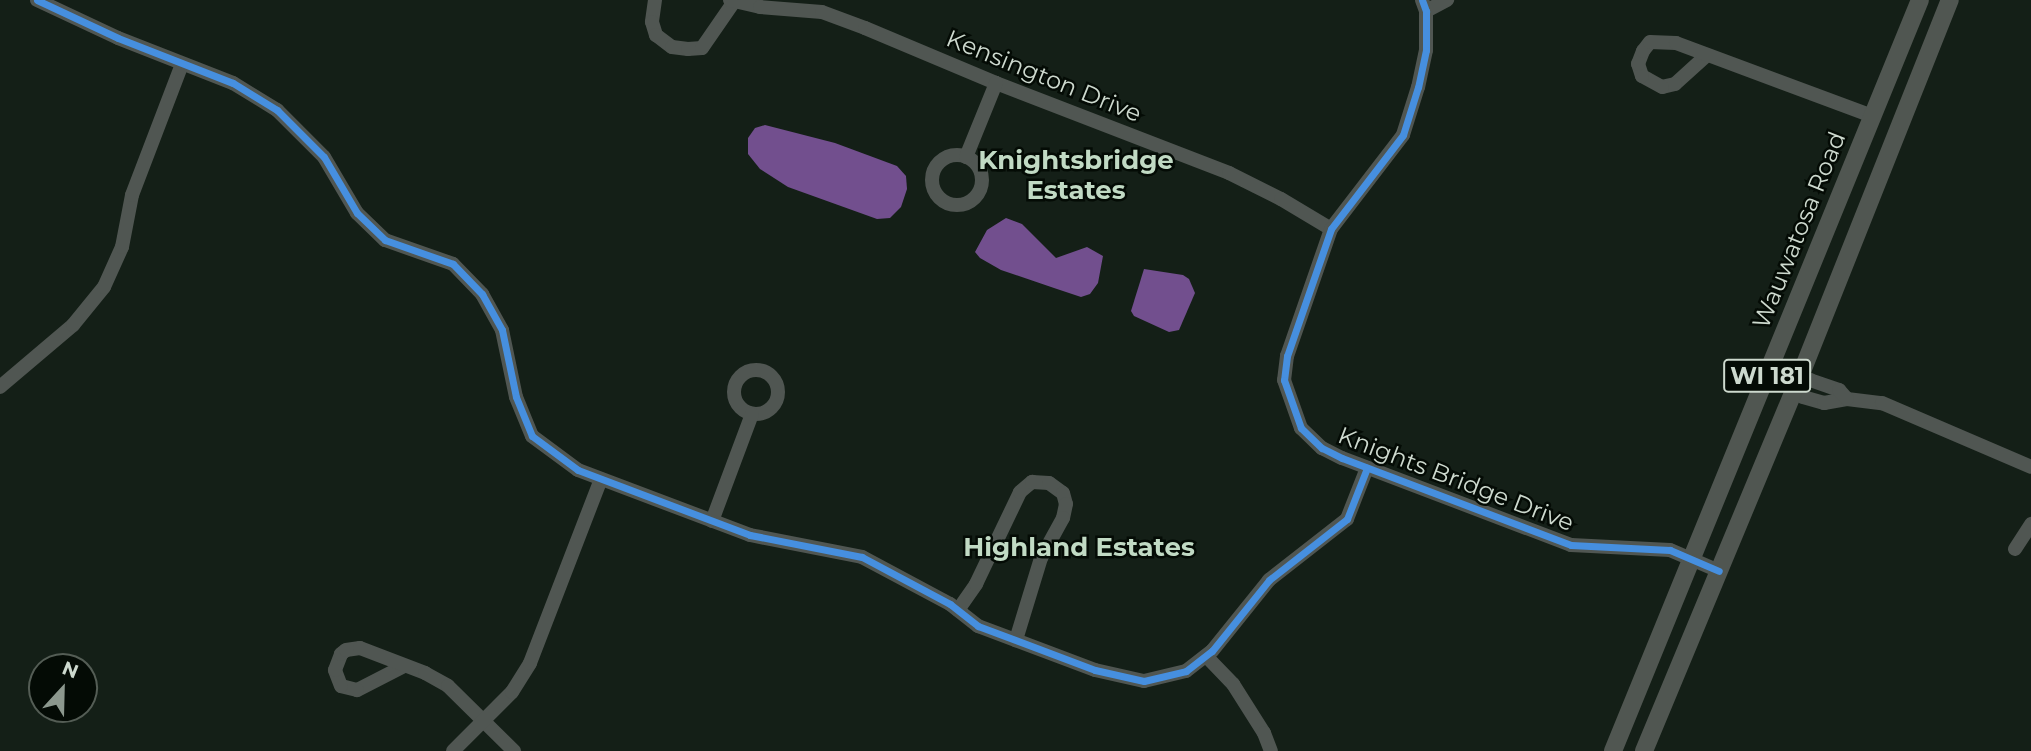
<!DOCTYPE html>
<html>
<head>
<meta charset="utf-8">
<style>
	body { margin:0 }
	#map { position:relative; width:2031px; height:751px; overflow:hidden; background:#141f17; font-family:Montserrat,sans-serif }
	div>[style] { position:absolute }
	.water>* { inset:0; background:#724f8e }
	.minor>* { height:14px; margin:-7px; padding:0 7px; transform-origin:7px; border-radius:7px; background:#505652 }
	.minor>.ring { margin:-7px; padding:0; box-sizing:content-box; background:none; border:14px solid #505652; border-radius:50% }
	.major>* { height:18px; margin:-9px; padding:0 9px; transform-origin:9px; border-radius:9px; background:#505651 }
	.cycleway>* { height:7px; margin:-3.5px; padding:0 3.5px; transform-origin:3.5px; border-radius:3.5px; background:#468fdf }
	span { translate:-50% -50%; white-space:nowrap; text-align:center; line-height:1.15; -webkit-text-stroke:5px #040b05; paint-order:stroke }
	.shield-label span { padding:2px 5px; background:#040b05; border:2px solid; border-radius:5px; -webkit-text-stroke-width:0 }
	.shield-label { font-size:23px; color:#cdd9ce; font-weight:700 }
	.street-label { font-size:24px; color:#cdd9ce }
	.neighbourhood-label { font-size:26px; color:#c1dac4; font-weight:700 }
	.north { position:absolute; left:28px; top:653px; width:70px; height:70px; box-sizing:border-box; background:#040b05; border:2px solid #545d55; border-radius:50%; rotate:22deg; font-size:19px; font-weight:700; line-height:28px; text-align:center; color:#cdd9ce }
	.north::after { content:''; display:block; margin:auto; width:24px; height:32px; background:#8c988e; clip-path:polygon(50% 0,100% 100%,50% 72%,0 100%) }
</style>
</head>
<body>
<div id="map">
	<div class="water">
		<div style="clip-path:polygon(765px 125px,835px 143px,897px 166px,906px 176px,907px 189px,901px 207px,890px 218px,877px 219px,788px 187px,760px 169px,748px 154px,748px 138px,755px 128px)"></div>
		<div style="clip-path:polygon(1006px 218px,1022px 224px,1056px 258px,1087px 247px,1103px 256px,1098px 283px,1090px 294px,1081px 297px,1054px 288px,1001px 270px,980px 258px,975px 252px,987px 230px)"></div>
		<div style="clip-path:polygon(1144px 269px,1183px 275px,1189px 279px,1195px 293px,1179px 330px,1169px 332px,1134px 316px,1131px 311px)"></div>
	</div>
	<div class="minor">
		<div style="left:37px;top:0;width:89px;rotate:25.1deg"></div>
		<div style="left:118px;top:38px;width:123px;rotate:21.4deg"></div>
		<div style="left:233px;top:83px;width:52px;rotate:31.5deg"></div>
		<div style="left:277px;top:110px;width:66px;rotate:45deg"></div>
		<div style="left:324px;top:157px;width:65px;rotate:59.5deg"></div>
		<div style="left:357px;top:213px;width:39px;rotate:44deg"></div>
		<div style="left:385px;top:240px;width:72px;rotate:19.4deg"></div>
		<div style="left:453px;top:264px;width:42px;rotate:46deg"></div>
		<div style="left:482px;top:294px;width:41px;rotate:60.9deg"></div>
		<div style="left:502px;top:330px;width:68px;rotate:78.2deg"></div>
		<div style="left:516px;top:397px;width:42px;rotate:67.7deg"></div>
		<div style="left:532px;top:436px;width:57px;rotate:36.5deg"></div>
		<div style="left:578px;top:470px;width:184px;rotate:20.7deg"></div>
		<div style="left:750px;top:535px;width:114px;rotate:11.1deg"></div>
		<div style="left:862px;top:557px;width:100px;rotate:28.1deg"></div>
		<div style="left:950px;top:604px;width:36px;rotate:38deg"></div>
		<div style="left:978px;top:626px;width:125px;rotate:20.6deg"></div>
		<div style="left:1095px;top:670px;width:50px;rotate:12.7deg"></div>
		<div style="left:1144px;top:681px;width:43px;rotate:-13.4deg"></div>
		<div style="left:1186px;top:671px;width:33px;rotate:-38deg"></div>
		<div style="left:1212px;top:651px;width:91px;rotate:-51.2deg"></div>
		<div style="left:1269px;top:580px;width:99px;rotate:-38deg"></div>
		<div style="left:1347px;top:519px;width:55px;rotate:-68.6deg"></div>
		<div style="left:655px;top:0;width:22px;rotate:98deg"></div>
		<div style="left:652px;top:22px;width:14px;rotate:73deg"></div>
		<div style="left:656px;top:35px;width:20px;rotate:37deg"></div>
		<div style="left:672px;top:47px;width:16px;rotate:7deg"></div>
		<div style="left:688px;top:49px;width:14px;rotate:-4deg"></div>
		<div style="left:702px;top:48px;width:55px;rotate:-55.4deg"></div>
		<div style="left:730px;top:0;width:31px;rotate:13deg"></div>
		<div style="left:760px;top:7px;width:62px;rotate:4.6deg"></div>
		<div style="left:822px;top:12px;width:46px;rotate:20.4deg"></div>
		<div style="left:865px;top:28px;width:142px;rotate:22.8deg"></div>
		<div style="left:996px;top:83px;width:250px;rotate:21.1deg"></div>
		<div style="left:1229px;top:173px;width:58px;rotate:26.6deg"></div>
		<div style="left:1281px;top:199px;width:58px;rotate:31deg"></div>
		<div style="left:1422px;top:0;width:12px;rotate:70deg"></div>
		<div style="left:1426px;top:11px;width:39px;rotate:90deg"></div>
		<div style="left:1426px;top:50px;width:38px;rotate:102deg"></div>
		<div style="left:1418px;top:87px;width:50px;rotate:107.4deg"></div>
		<div style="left:1403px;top:135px;width:118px;rotate:127.5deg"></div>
		<div style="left:1331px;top:229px;width:134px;rotate:109.1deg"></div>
		<div style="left:1287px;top:356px;width:24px;rotate:97deg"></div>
		<div style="left:1284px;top:380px;width:51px;rotate:70.5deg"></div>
		<div style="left:1301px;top:428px;width:29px;rotate:44deg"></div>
		<div style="left:1322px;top:448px;width:22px;rotate:27deg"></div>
		<div style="left:1342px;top:458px;width:245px;rotate:20.8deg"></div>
		<div style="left:1571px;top:545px;width:99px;rotate:2.9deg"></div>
		<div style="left:1670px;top:550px;width:53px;rotate:23.2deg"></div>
		<div style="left:1426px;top:11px;width:24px;rotate:-28deg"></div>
		<div style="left:1707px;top:55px;width:43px;rotate:137.8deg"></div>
		<div style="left:1675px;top:84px;width:13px;rotate:167deg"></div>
		<div style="left:1662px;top:87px;width:23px;rotate:-151deg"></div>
		<div style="left:1642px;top:76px;width:13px;rotate:-108deg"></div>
		<div style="left:1638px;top:64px;width:14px;rotate:-69deg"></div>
		<div style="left:1643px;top:51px;width:11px;rotate:-52deg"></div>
		<div style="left:1650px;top:42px;width:26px;rotate:2deg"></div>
		<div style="left:1676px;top:43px;width:209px;rotate:20.4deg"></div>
		<div class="ring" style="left:932px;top:155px;width:36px;height:36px"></div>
		<div style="left:966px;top:157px;width:80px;rotate:-67.9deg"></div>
		<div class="ring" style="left:734px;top:370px;width:30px;height:30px"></div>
		<div style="left:1769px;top:372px;width:30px;rotate:23deg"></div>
		<div style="left:1797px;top:384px;width:14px;rotate:65deg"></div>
		<div style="left:1803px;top:397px;width:22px;rotate:16deg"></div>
		<div style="left:1824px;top:403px;width:23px;rotate:-10deg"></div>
		<div style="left:1847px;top:399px;width:35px;rotate:7deg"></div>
		<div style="left:1882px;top:403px;width:162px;rotate:23.2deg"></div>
		<div style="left:1797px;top:384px;width:14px;rotate:-17deg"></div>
		<div style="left:1810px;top:380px;width:31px;rotate:19deg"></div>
		<div style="left:1839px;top:390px;width:12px;rotate:48deg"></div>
		<div style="left:0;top:387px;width:96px;rotate:-40.3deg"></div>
		<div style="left:73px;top:325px;width:49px;rotate:-50.8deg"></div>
		<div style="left:104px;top:287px;width:44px;rotate:-65.8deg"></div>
		<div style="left:122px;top:247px;width:53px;rotate:-79.1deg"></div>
		<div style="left:132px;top:195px;width:140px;rotate:-69.1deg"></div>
		<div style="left:712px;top:521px;width:114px;rotate:-69.5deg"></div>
		<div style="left:2015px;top:549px;width:30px;rotate:-57deg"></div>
		<div style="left:958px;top:610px;width:32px;rotate:-55deg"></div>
		<div style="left:976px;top:584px;width:102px;rotate:-64.4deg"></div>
		<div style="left:1020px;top:492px;width:16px;rotate:-40deg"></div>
		<div style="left:1032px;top:482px;width:17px;rotate:3deg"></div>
		<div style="left:1049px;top:483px;width:17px;rotate:36deg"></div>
		<div style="left:1063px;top:493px;width:11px;rotate:75deg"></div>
		<div style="left:1066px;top:504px;width:14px;rotate:102deg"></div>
		<div style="left:1063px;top:518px;width:46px;rotate:118.8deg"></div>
		<div style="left:1041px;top:558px;width:86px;rotate:107deg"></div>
		<div style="left:1206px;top:656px;width:39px;rotate:46deg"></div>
		<div style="left:1233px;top:684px;width:58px;rotate:57.7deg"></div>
		<div style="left:1264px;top:733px;width:19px;rotate:69deg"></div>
		<div style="left:404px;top:666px;width:53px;rotate:152.9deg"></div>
		<div style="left:357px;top:690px;width:16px;rotate:-166deg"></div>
		<div style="left:341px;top:686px;width:17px;rotate:-111deg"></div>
		<div style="left:335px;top:670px;width:17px;rotate:-69deg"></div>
		<div style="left:341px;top:654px;width:6px;rotate:-39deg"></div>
		<div style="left:346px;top:650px;width:14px;rotate:-8deg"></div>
		<div style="left:360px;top:648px;width:70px;rotate:21deg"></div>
		<div style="left:425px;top:673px;width:26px;rotate:29deg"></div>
		<div style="left:448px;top:686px;width:93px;rotate:44.6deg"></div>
		<div style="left:453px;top:751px;width:83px;rotate:-45deg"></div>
		<div style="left:512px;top:692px;width:34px;rotate:-58deg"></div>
		<div style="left:530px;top:663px;width:197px;rotate:-68.9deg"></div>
	</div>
	<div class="major">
		<div style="left:1613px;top:751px;width:811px;rotate:-67.77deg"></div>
		<div style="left:1644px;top:751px;width:398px;rotate:-67.4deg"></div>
		<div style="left:1797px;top:384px;width:413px;rotate:-68.3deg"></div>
	</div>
	<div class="cycleway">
		<div style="left:37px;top:0;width:89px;rotate:25.1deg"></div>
		<div style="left:118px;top:38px;width:123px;rotate:21.4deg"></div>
		<div style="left:233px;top:83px;width:52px;rotate:31.5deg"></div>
		<div style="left:277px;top:110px;width:66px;rotate:45deg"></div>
		<div style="left:324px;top:157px;width:65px;rotate:59.5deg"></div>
		<div style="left:357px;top:213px;width:39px;rotate:44deg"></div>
		<div style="left:385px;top:240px;width:72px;rotate:19.4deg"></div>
		<div style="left:453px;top:264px;width:42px;rotate:46deg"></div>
		<div style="left:482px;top:294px;width:41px;rotate:60.9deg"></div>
		<div style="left:502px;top:330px;width:68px;rotate:78.2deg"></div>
		<div style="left:516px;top:397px;width:42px;rotate:67.7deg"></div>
		<div style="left:532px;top:436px;width:57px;rotate:36.5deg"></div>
		<div style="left:578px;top:470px;width:184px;rotate:20.7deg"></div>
		<div style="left:750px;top:535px;width:114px;rotate:11.1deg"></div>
		<div style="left:862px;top:557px;width:100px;rotate:28.1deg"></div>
		<div style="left:950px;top:604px;width:36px;rotate:38deg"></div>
		<div style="left:978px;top:626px;width:125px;rotate:20.6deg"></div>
		<div style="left:1095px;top:670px;width:50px;rotate:12.7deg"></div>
		<div style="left:1144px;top:681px;width:43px;rotate:-13.4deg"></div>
		<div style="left:1186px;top:671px;width:33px;rotate:-38deg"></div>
		<div style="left:1212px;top:651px;width:91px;rotate:-51.2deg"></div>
		<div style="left:1269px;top:580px;width:99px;rotate:-38deg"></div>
		<div style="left:1347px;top:519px;width:55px;rotate:-68.6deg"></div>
		<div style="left:1422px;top:0;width:12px;rotate:70deg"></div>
		<div style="left:1426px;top:11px;width:39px;rotate:90deg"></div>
		<div style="left:1426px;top:50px;width:38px;rotate:102deg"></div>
		<div style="left:1418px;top:87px;width:50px;rotate:107.4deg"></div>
		<div style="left:1403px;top:135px;width:118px;rotate:127.5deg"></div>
		<div style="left:1331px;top:229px;width:134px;rotate:109.1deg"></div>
		<div style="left:1287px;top:356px;width:24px;rotate:97deg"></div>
		<div style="left:1284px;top:380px;width:51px;rotate:70.5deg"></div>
		<div style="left:1301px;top:428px;width:29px;rotate:44deg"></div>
		<div style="left:1322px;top:448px;width:22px;rotate:27deg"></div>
		<div style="left:1342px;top:458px;width:245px;rotate:20.8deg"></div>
		<div style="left:1571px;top:545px;width:99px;rotate:2.9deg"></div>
		<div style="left:1670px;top:550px;width:53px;rotate:23.2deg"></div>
	</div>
	<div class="shield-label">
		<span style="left:1767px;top:376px">WI 181</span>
	</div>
	<div class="street-label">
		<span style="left:1044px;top:76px;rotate:22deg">Kensington Drive</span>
		<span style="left:1799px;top:230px;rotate:-68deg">Wauwatosa Road</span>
		<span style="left:1456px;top:479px;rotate:21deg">Knights Bridge Drive</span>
	</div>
	<div class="neighbourhood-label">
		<span style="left:1076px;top:176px">Knightsbridge<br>Estates</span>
		<span style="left:1079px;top:548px">Highland Estates</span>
	</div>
	<div class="north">N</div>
</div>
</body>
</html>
